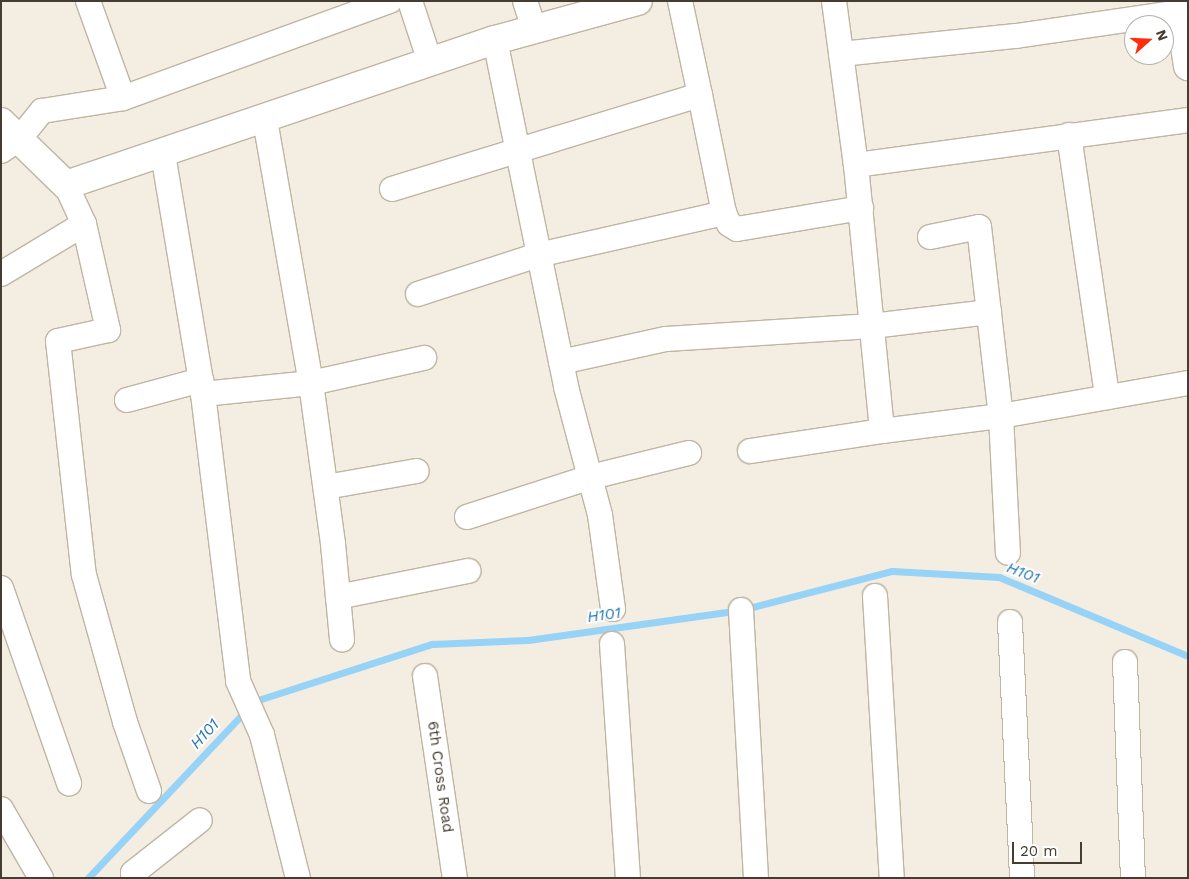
<!DOCTYPE html>
<html>
<head>
<meta charset="utf-8">
<style>
	body { margin:0 }
	#map { position:relative; width:1189px; height:879px; overflow:hidden; background:#f3ede2; font-family:"Work Sans",sans-serif }
	div>[style] { position:absolute }
	.stream>* { height:7px; margin:-3.5px; padding:0 3.5px; transform-origin:3.5px; border-radius:3.5px; background:#97d2f7 }
	.roads { filter:drop-shadow(1px 0 #bfb5a4) drop-shadow(-1px 0 #bfb5a4) drop-shadow(0 1px #bfb5a4) drop-shadow(0 -1px #bfb5a4) }
	.minor>* { height:24px; margin:-12px; padding:0 12px; transform-origin:12px; border-radius:12px; background:#fff }
	.tertiary>* { height:28px; margin:-14px; padding:0 14px; transform-origin:14px; border-radius:14px; background:#fff }
	span { translate:-50% -50%; white-space:nowrap; text-align:center; line-height:1.15; -webkit-text-stroke:4px #fff; paint-order:stroke }
	.street-label { font-size:15px; color:#453d32 }
	.water-label { font-size:16px; color:#2178b2; font-style:italic }
	.frame { position:absolute; inset:0; border:2px solid #453d32; pointer-events:none }
	.north { position:absolute; left:1124px; top:15px; width:50px; height:50px; box-sizing:border-box; background:#fff; border:1px solid #b5b1ad; border-radius:50%; rotate:70deg; font-size:14px; font-weight:700; line-height:20px; text-align:center; color:#453d32 }
	.north::after { content:''; display:block; margin:auto; width:18px; height:22px; background:#ff2c0d; clip-path:polygon(50% 0,100% 100%,50% 72%,0 100%) }
	.scale { position:absolute; left:1012px; top:842px; width:70px; height:22px; box-sizing:border-box; border:2px solid #453d32; border-top:0; padding-left:6px; font-size:15px; line-height:18px; white-space:nowrap; color:#453d32; -webkit-text-stroke:4px #fff; paint-order:stroke }
</style>
</head>
<body>
<div id="map">
	<div class="stream">
		<div style="left:88px;top:878px;width:243px;rotate:-46.7deg"></div>
		<div style="left:255px;top:701px;width:186px;rotate:-17.9deg"></div>
		<div style="left:432px;top:644px;width:96px;rotate:-2.4deg"></div>
		<div style="left:528px;top:640px;width:215px;rotate:-8deg"></div>
		<div style="left:741px;top:610px;width:156px;rotate:-14.5deg"></div>
		<div style="left:892px;top:571px;width:107px;rotate:3.2deg"></div>
		<div style="left:999px;top:577px;width:205px;rotate:22.7deg"></div>
	</div>
	<div class="roads">
		<div class="minor">
			<div style="left:88px;top:1px;width:103px;rotate:70.2deg"></div>
			<div style="left:410px;top:1px;width:64px;rotate:71.8deg"></div>
			<div style="left:525px;top:1px;width:29px;rotate:72deg"></div>
			<div style="left:834px;top:1px;width:165px;rotate:82.4deg"></div>
			<div style="left:856px;top:165px;width:335px;rotate:-7.7deg"></div>
			<div style="left:495px;top:40px;width:354px;rotate:78.4deg"></div>
			<div style="left:566px;top:387px;width:132px;rotate:75.1deg"></div>
			<div style="left:600px;top:515px;width:95px;rotate:82.1deg"></div>
			<div style="left:841px;top:54px;width:176px;rotate:-5.9deg"></div>
			<div style="left:1016px;top:36px;width:174px;rotate:-8.3deg"></div>
			<div style="left:265px;top:120px;width:267px;rotate:80.1deg"></div>
			<div style="left:311px;top:383px;width:162px;rotate:82.2deg"></div>
			<div style="left:333px;top:544px;width:96px;rotate:84.6deg"></div>
			<div style="left:1069px;top:135px;width:265px;rotate:81.7deg"></div>
			<div style="left:1px;top:151px;width:23px;rotate:-34deg"></div>
			<div style="left:20px;top:138px;width:35px;rotate:-51deg"></div>
			<div style="left:42px;top:111px;width:82px;rotate:-9.1deg"></div>
			<div style="left:123px;top:98px;width:284px;rotate:-20deg"></div>
			<div style="left:163px;top:154px;width:243px;rotate:80.5deg"></div>
			<div style="left:203px;top:394px;width:289px;rotate:83deg"></div>
			<div style="left:238px;top:681px;width:59px;rotate:66deg"></div>
			<div style="left:262px;top:735px;width:147px;rotate:75.9deg"></div>
			<div style="left:856px;top:165px;width:267px;rotate:84.4deg"></div>
			<div style="left:882px;top:431px;width:120px;rotate:-7.2deg"></div>
			<div style="left:1001px;top:416px;width:190px;rotate:-10deg"></div>
			<div style="left:392px;top:189px;width:322px;rotate:-17deg"></div>
			<div style="left:700px;top:95px;width:96px;rotate:-102deg"></div>
			<div style="left:724px;top:213px;width:12px;rotate:66deg"></div>
			<div style="left:729px;top:224px;width:9px;rotate:32deg"></div>
			<div style="left:737px;top:229px;width:126px;rotate:-9.6deg"></div>
			<div style="left:84px;top:224px;width:109px;rotate:77.2deg"></div>
			<div style="left:108px;top:330px;width:51px;rotate:167.6deg"></div>
			<div style="left:58px;top:341px;width:235px;rotate:83.7deg"></div>
			<div style="left:84px;top:575px;width:153px;rotate:74.4deg"></div>
			<div style="left:125px;top:722px;width:73px;rotate:70.8deg"></div>
			<div style="left:930px;top:237px;width:50px;rotate:-11.5deg"></div>
			<div style="left:979px;top:227px;width:190px;rotate:83.4deg"></div>
			<div style="left:1001px;top:416px;width:137px;rotate:87.1deg"></div>
			<div style="left:1px;top:274px;width:97px;rotate:-31.1deg"></div>
			<div style="left:84px;top:224px;width:43px;rotate:-114.8deg"></div>
			<div style="left:418px;top:294px;width:126px;rotate:-18deg"></div>
			<div style="left:538px;top:255px;width:191px;rotate:-12.7deg"></div>
			<div style="left:724px;top:213px;width:120px;rotate:-101.5deg"></div>
			<div style="left:561px;top:362px;width:107px;rotate:-12.4deg"></div>
			<div style="left:666px;top:339px;width:206px;rotate:-3.6deg"></div>
			<div style="left:872px;top:326px;width:118px;rotate:-6.8deg"></div>
			<div style="left:203px;top:394px;width:109px;rotate:-5.8deg"></div>
			<div style="left:311px;top:383px;width:116px;rotate:-12.5deg"></div>
			<div style="left:127px;top:400px;width:77px;rotate:-15.1deg"></div>
			<div style="left:750px;top:451px;width:134px;rotate:-8.6deg"></div>
			<div style="left:326px;top:487px;width:92px;rotate:-10deg"></div>
			<div style="left:467px;top:517px;width:130px;rotate:-17.9deg"></div>
			<div style="left:591px;top:477px;width:101px;rotate:-13.8deg"></div>
			<div style="left:1px;top:588px;width:207px;rotate:70.8deg"></div>
			<div style="left:875px;top:596px;width:283px;rotate:86.6deg"></div>
			<div style="left:338px;top:597px;width:133px;rotate:-11.3deg"></div>
			<div style="left:741px;top:610px;width:268px;rotate:86.8deg"></div>
			<div style="left:1010px;top:622px;width:256px;rotate:87.3deg"></div>
			<div style="left:612px;top:644px;width:235px;rotate:86.1deg"></div>
			<div style="left:1125px;top:662px;width:216px;rotate:87.9deg"></div>
			<div style="left:425px;top:676px;width:204px;rotate:81.6deg"></div>
			<div style="left:1px;top:809px;width:80px;rotate:59.9deg"></div>
			<div style="left:134px;top:878px;width:5px;rotate:-101deg"></div>
			<div style="left:133px;top:873px;width:85px;rotate:-38.3deg"></div>
		</div>
		<div class="tertiary">
			<div style="left:1178px;top:1px;width:66px;rotate:81.3deg"></div>
			<div style="left:1px;top:122px;width:91px;rotate:44.1deg"></div>
			<div style="left:66px;top:185px;width:453px;rotate:-18.7deg"></div>
			<div style="left:495px;top:40px;width:148px;rotate:-15.3deg"></div>
		</div>
	</div>
	<div class="street-label">
		<span style="left:440px;top:777px;rotate:82deg">6th Cross Road</span>
	</div>
	<div class="water-label">
		<span style="left:1023px;top:573px;rotate:21deg">H101</span>
		<span style="left:604px;top:615px;rotate:-8deg">H101</span>
		<span style="left:205px;top:734px;rotate:-47deg">H101</span>
	</div>
	<div class="frame"></div>
	<div class="north">N</div>
	<div class="scale">20 m</div>
</div>
</body>
</html>
